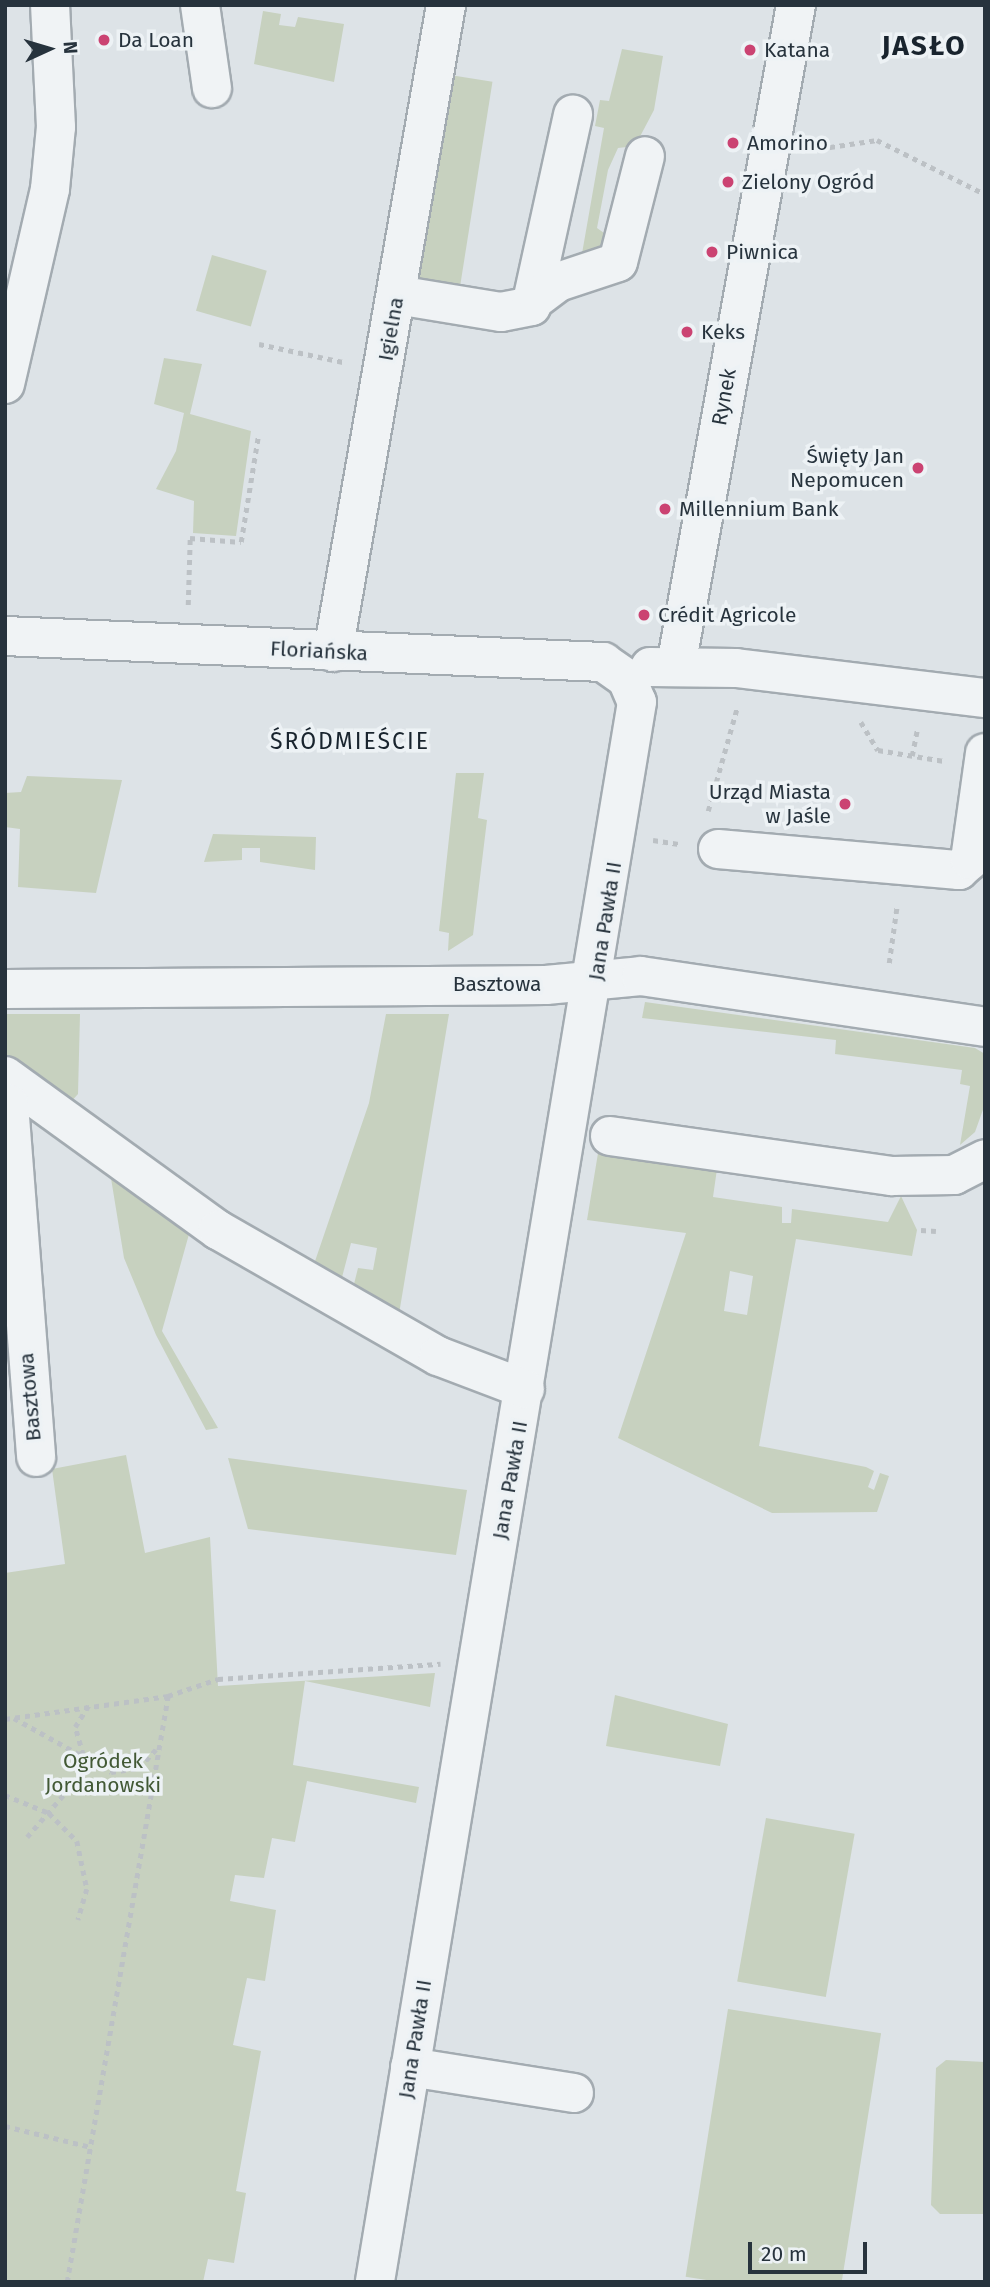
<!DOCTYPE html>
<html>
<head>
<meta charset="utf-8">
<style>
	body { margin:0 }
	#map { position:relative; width:990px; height:2287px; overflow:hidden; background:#dde3e7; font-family:"Fira Sans",sans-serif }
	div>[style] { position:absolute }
	.green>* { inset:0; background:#c7d1bf; transform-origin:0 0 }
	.path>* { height:4.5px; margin-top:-2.25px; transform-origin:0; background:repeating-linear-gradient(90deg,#bcc1c5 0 5px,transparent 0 10px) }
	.roads { filter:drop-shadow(2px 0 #a3abb1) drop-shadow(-2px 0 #a3abb1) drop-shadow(0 2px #a3abb1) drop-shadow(0 -2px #a3abb1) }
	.minor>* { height:38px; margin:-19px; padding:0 19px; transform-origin:19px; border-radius:19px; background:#f0f3f5 }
	.dots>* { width:19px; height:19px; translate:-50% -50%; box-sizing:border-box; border:4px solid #edf2f5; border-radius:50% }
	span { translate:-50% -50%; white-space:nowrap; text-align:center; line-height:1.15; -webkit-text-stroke:7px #edf2f5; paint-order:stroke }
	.poi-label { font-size:21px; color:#27333d }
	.left { translate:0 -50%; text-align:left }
	.right { translate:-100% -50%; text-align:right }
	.street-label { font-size:21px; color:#27333d }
	.park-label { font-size:21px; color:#425935 }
	.neighbourhood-label { font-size:23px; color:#19242e; letter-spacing:2px }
	.district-label { font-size:28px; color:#19242e; font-weight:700; letter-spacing:2px }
	.frame { position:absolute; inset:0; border:7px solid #27333d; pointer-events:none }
	.north { position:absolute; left:14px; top:14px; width:70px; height:70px; -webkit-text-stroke:5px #edf2f5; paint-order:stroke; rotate:86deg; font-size:19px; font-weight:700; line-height:28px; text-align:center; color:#27333d }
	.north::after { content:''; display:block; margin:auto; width:24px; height:32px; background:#27333d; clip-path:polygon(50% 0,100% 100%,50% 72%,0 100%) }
	.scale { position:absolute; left:748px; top:2242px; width:119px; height:32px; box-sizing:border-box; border:4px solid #27333d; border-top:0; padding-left:9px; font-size:21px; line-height:24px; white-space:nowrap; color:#27333d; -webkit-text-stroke:5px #edf2f5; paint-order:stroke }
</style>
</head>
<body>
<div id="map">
	<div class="green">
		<div style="clip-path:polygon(263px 11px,281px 14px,279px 25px,295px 27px,298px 17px,344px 24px,334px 82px,254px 64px)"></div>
		<div style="clip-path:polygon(622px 49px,663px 56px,654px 110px,635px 146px,618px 148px,608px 170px,597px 228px,611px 238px,609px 256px,580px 265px,604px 128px,595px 126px,600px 100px,609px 101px)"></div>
		<div style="left:450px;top:75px;width:43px;height:206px;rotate:9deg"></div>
		<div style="left:212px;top:255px;width:57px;height:58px;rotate:16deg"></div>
		<div style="clip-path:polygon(164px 358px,202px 364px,190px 414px,251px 431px,236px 536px,193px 533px,194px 501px,156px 489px,176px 451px,184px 413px,154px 404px)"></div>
		<div style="clip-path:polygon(456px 773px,484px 773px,478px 818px,487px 820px,473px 935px,448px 951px,449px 933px,439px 931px)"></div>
		<div style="clip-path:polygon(27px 776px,122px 780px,96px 893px,18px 887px,20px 829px,5px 827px,5px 793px,21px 792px)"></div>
		<div style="clip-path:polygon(213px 834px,316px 837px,315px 870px,260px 862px,260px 848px,242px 848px,242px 860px,204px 862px)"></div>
		<div style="clip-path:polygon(645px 1002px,975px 1048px,985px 1054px,985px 1104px,975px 1132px,960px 1145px,970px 1086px,960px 1084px,962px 1070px,835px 1054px,836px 1040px,642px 1018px)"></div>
		<div style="clip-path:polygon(5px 1014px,80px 1014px,78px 1094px,69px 1104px,5px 1060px)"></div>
		<div style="clip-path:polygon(386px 1014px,449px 1014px,398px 1320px,361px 1298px,365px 1290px,354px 1284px,358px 1268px,373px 1270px,377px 1248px,351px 1243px,340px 1285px,312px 1270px,369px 1103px)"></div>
		<div style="clip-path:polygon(evenodd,599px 1147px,717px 1169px,713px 1197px,782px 1207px,782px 1223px,791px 1223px,792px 1209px,888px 1222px,901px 1196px,917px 1230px,912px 1256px,796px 1239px,759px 1446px,866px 1467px,874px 1471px,868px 1487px,874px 1490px,880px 1473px,889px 1476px,877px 1512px,772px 1513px,618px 1438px,686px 1233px,587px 1220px,599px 1147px,730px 1271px,753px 1276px,747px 1315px,724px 1311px,730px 1271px)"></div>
		<div style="clip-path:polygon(109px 1166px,191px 1227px,162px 1331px,218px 1428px,206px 1430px,156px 1335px,124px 1258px)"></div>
		<div style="clip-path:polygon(126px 1455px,145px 1553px,210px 1537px,218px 1686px,435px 1673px,430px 1707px,305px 1681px,293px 1765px,419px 1787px,416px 1803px,307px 1781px,295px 1842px,272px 1838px,264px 1878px,235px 1875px,230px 1901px,276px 1910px,265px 1981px,247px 1978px,233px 2045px,261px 2051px,236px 2191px,246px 2193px,234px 2263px,208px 2259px,203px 2282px,5px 2282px,5px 1573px,65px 1564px,52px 1469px)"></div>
		<div style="clip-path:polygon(228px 1458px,467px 1490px,456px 1555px,248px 1529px)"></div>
		<div style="clip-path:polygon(615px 1695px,728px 1724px,720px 1766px,606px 1746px)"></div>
		<div style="left:766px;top:1818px;width:90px;height:166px;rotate:10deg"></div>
		<div style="left:728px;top:2009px;width:155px;height:271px;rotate:9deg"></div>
		<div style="clip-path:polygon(946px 2060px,985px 2062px,985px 2214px,940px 2214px,931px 2205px,936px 2068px)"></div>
	</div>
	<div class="path">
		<div style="left:810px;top:150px;width:68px;rotate:-8.5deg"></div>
		<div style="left:877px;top:140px;width:121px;rotate:26.6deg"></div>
		<div style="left:259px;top:344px;width:86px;rotate:12.1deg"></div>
		<div style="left:188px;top:605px;width:67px;rotate:-88.3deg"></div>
		<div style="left:190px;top:538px;width:51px;rotate:4.5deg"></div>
		<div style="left:241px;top:542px;width:106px;rotate:-80.8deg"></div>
		<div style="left:861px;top:722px;width:33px;rotate:59deg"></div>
		<div style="left:878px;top:750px;width:67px;rotate:9.5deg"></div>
		<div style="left:912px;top:756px;width:26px;rotate:-79deg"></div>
		<div style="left:708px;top:811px;width:107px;rotate:-74.3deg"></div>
		<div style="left:653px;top:840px;width:26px;rotate:9deg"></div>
		<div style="left:889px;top:963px;width:59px;rotate:-82.1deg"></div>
		<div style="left:921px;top:1230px;width:15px;rotate:4deg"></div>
		<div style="left:14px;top:1718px;width:111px;rotate:29.1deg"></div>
		<div style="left:111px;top:1772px;width:28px;rotate:-8deg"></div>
		<div style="left:139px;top:1768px;width:25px;rotate:-48deg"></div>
		<div style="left:5px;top:1719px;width:165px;rotate:-8deg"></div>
		<div style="left:168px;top:1696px;width:53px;rotate:-18.8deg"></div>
		<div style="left:218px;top:1679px;width:223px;rotate:-3.9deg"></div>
		<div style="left:83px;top:1755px;width:29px;rotate:-106deg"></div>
		<div style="left:75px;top:1727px;width:28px;rotate:-58deg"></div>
		<div style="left:5px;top:1795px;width:48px;rotate:22.2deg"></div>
		<div style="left:49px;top:1813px;width:40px;rotate:45deg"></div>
		<div style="left:77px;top:1841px;width:49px;rotate:78.2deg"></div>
		<div style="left:87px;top:1889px;width:32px;rotate:106deg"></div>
		<div style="left:27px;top:1837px;width:99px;rotate:-49.1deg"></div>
		<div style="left:5px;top:2126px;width:89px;rotate:13.7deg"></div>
		<div style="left:67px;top:2282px;width:595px;rotate:-80.22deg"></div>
	</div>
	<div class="roads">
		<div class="minor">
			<div style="left:200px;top:5px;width:84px;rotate:81.8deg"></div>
			<div style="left:397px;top:295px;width:105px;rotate:9.3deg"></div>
			<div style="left:501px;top:312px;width:31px;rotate:-11deg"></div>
			<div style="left:531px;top:306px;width:196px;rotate:-77.6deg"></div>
			<div style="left:538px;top:297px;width:25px;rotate:-37deg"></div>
			<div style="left:558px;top:282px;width:63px;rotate:-18.4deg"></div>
			<div style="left:618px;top:262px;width:109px;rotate:-75.7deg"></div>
			<div style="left:5px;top:384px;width:200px;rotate:-77deg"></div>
			<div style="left:50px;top:189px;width:62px;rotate:-84.5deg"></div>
			<div style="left:56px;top:127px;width:122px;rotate:-92.8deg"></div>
			<div style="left:5px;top:636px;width:599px;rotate:2.49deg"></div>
			<div style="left:603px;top:662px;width:29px;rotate:35deg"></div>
			<div style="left:627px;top:679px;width:25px;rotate:67deg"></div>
			<div style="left:637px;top:702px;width:1602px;rotate:99.42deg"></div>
			<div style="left:333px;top:652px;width:657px;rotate:-80.09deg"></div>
			<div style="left:676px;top:666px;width:672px;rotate:-79.71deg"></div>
			<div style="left:650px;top:667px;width:86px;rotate:0.7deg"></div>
			<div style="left:736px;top:668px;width:251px;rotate:6.9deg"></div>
			<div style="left:718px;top:849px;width:242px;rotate:5deg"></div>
			<div style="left:959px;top:870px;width:15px;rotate:-42deg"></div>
			<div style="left:970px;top:860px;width:108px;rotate:-82deg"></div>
			<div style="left:5px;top:989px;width:541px;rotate:-0.42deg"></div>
			<div style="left:546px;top:985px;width:95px;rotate:-5.4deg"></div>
			<div style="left:641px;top:976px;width:348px;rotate:8.4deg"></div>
			<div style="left:5px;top:1076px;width:263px;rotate:35.9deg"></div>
			<div style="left:218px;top:1230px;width:254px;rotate:29.8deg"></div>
			<div style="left:438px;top:1356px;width:93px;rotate:20.8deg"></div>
			<div style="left:21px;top:1089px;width:19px;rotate:129deg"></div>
			<div style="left:9px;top:1104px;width:354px;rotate:85.6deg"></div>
			<div style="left:610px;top:1136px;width:285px;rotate:8.1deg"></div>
			<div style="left:892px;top:1176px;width:62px;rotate:-0.9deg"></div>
			<div style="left:954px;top:1175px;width:35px;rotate:-27deg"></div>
			<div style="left:410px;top:2067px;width:166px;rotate:9deg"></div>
		</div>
	</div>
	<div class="dots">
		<div style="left:104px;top:40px;background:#cb4372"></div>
		<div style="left:750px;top:50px;background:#cb4372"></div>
		<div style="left:733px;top:143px;background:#cb4372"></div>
		<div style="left:728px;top:182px;background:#cb4372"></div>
		<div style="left:712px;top:252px;background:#cb4372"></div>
		<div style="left:687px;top:332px;background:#cb4372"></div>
		<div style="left:918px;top:468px;background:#cb4372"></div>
		<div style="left:665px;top:509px;background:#cb4372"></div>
		<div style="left:644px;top:615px;background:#cb4372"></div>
		<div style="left:845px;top:804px;background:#cb4372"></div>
	</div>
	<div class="poi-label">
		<span class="left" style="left:118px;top:40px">Da Loan</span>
		<span class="left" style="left:764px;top:50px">Katana</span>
		<span class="left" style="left:747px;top:143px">Amorino</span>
		<span class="left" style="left:742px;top:182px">Zielony Ogród</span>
		<span class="left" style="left:726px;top:252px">Piwnica</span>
		<span class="left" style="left:701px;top:332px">Keks</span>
		<span class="right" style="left:904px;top:468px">Święty Jan<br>Nepomucen</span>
		<span class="left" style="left:679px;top:509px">Millennium Bank</span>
		<span class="left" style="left:658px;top:615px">Crédit Agricole</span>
		<span class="right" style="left:831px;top:804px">Urząd Miasta<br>w Jaśle</span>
	</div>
	<div class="street-label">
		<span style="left:391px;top:329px;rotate:-80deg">Igielna</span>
		<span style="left:724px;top:397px;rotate:-80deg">Rynek</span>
		<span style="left:319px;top:651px;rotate:3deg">Floriańska</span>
		<span style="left:605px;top:921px;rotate:-81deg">Jana Pawła II</span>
		<span style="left:497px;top:984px">Basztowa</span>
		<span style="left:30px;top:1397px;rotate:-95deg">Basztowa</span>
		<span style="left:510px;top:1480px;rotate:-80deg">Jana Pawła II</span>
		<span style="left:415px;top:2039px;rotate:-81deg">Jana Pawła II</span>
	</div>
	<div class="park-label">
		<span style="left:103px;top:1773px">Ogródek<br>Jordanowski</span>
	</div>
	<div class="neighbourhood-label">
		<span style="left:350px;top:741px">ŚRÓDMIEŚCIE</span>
	</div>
	<div class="district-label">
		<span style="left:924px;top:46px">JASŁO</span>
	</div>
	<div class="frame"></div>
	<div class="north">N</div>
	<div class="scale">20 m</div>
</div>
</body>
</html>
